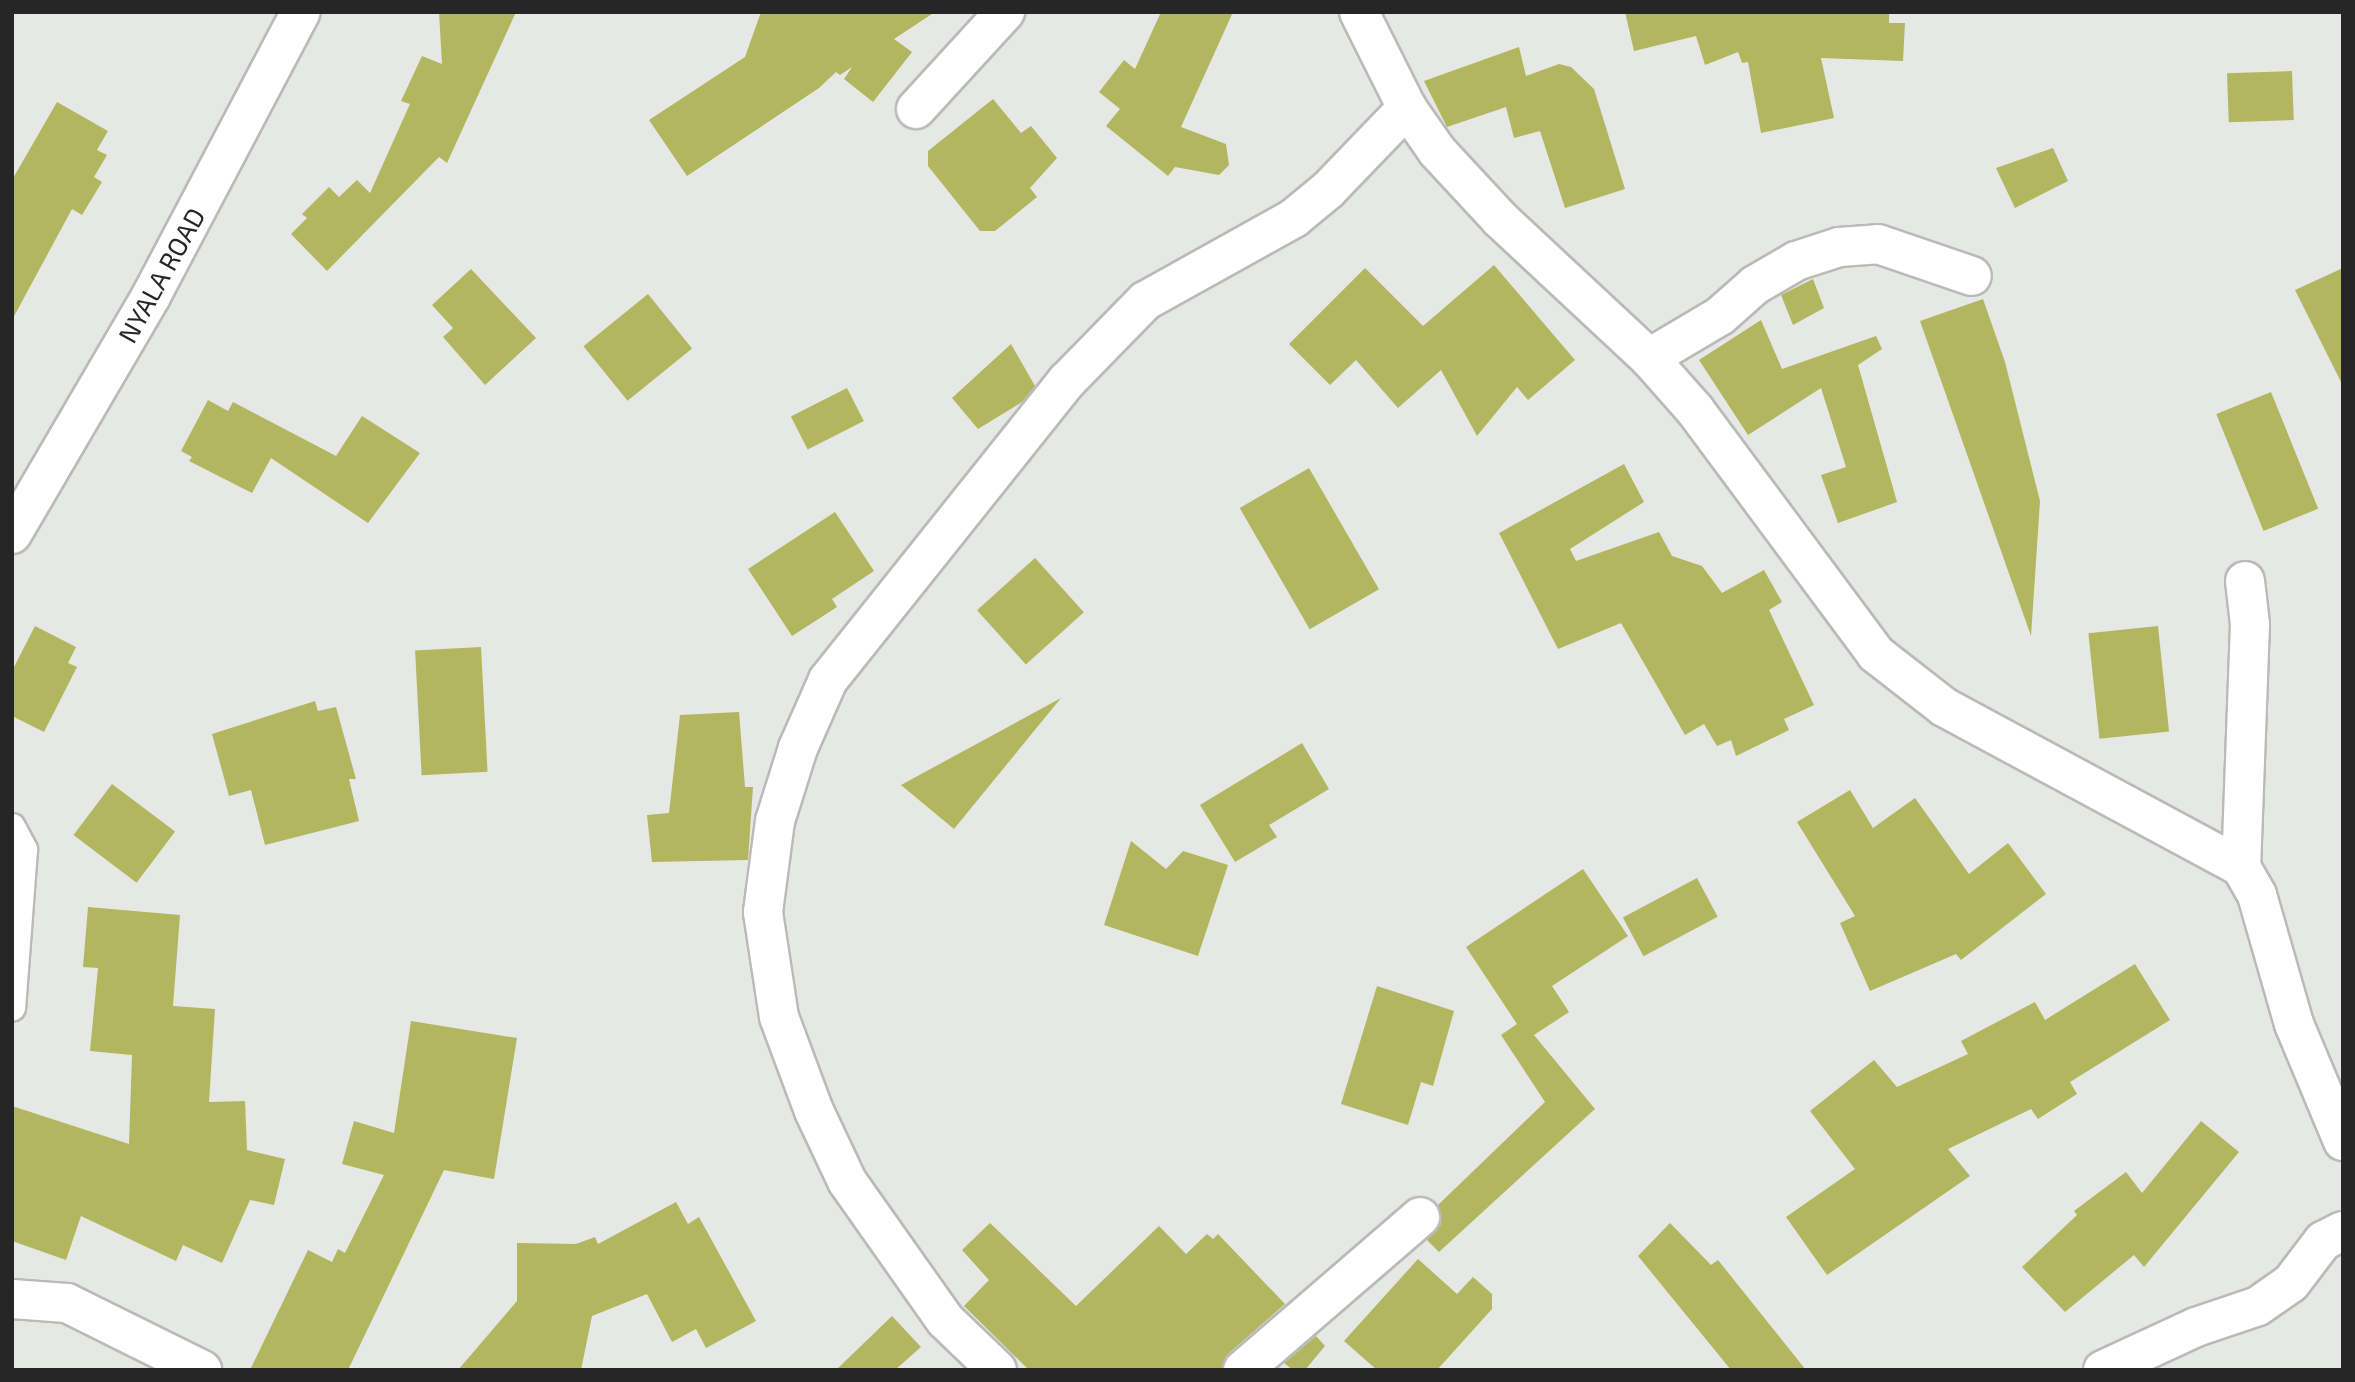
<!DOCTYPE html>
<html>
<head>
<meta charset="utf-8">
<style>
	body { margin:0 }
	#map { position:relative; width:2355px; height:1382px; overflow:hidden; background:#e6e8e5; font-family:"Exo 2",sans-serif }
	div>[style] { position:absolute }
	.building>* { inset:0; background:#b2b65e; transform-origin:0 0 }
	.roads { filter:drop-shadow(2px 0 #babbb8) drop-shadow(-2px 0 #babbb8) drop-shadow(0 2px #babbb8) drop-shadow(0 -2px #babbb8) }
	.service>* { height:26px; margin:-13px; padding:0 13px; transform-origin:13px; border-radius:13px; background:#fff }
	.minor>* { height:38px; margin:-19px; padding:0 19px; transform-origin:19px; border-radius:19px; background:#fff }
	.tertiary>* { height:38px; margin:-19px; padding:0 19px; transform-origin:19px; border-radius:19px; background:#fff }
	span { translate:-50% -50%; white-space:nowrap; text-align:center; line-height:1.15; -webkit-text-stroke:5px #fff; paint-order:stroke }
	.street-label { font-size:26px; color:#252625 }
	.frame { position:absolute; inset:0; border:14px solid #252625; pointer-events:none }
</style>
</head>
<body>
<div id="map">
	<div class="building">
		<div style="clip-path:polygon(439px 12px,516px 12px,447px 163px,439px 157px,327px 271px,291px 234px,307px 218px,302px 214px,329px 187px,339px 197px,357px 180px,370px 193px,410px 104px,401px 101px,422px 56px,442px 64px)"></div>
		<div style="clip-path:polygon(761px 12px,935px 12px,894px 39px,912px 52px,873px 102px,844px 79px,852px 67px,840px 75px,836px 72px,819px 88px,687px 176px,649px 120px,745px 57px)"></div>
		<div style="clip-path:polygon(1161px 12px,1233px 12px,1181px 127px,1226px 144px,1229px 165px,1219px 175px,1175px 167px,1168px 176px,1106px 126px,1120px 109px,1099px 92px,1124px 60px,1135px 69px)"></div>
		<div style="clip-path:polygon(1625px 12px,1889px 12px,1889px 23px,1905px 23px,1903px 61px,1821px 58px,1834px 118px,1761px 133px,1748px 62px,1742px 63px,1738px 52px,1705px 65px,1696px 36px,1634px 51px)"></div>
		<div style="clip-path:polygon(1519px 47px,1526px 76px,1559px 64px,1571px 67px,1594px 89px,1625px 189px,1565px 208px,1540px 131px,1514px 138px,1506px 107px,1447px 127px,1424px 81px)"></div>
		<div style="left:2292px;top:71px;width:49px;height:65px;rotate:88deg"></div>
		<div style="clip-path:polygon(993px 99px,1021px 133px,1031px 126px,1057px 158px,1030px 188px,1037px 197px,995px 231px,980px 231px,928px 166px,928px 151px)"></div>
		<div style="clip-path:polygon(57px 102px,108px 131px,97px 150px,107px 155px,94px 177px,102px 182px,82px 215px,72px 209px,12px 320px,12px 180px)"></div>
		<div style="clip-path:polygon(2053px 148px,2068px 181px,2015px 208px,1996px 168px)"></div>
		<div style="clip-path:polygon(1494px 265px,1575px 360px,1528px 400px,1517px 387px,1477px 436px,1441px 370px,1398px 408px,1356px 360px,1330px 385px,1289px 344px,1365px 268px,1423px 326px)"></div>
		<div style="clip-path:polygon(2343px 268px,2343px 386px,2295px 290px)"></div>
		<div style="clip-path:polygon(471px 269px,536px 338px,485px 385px,443px 337px,453px 328px,432px 305px)"></div>
		<div style="clip-path:polygon(1813px 279px,1824px 308px,1793px 325px,1781px 295px)"></div>
		<div style="left:648px;top:294px;width:70px;height:83px;rotate:51deg"></div>
		<div style="clip-path:polygon(1983px 299px,2005px 362px,2040px 501px,2031px 636px,1920px 321px)"></div>
		<div style="clip-path:polygon(1761px 320px,1782px 369px,1876px 336px,1882px 349px,1858px 365px,1897px 502px,1838px 523px,1821px 475px,1846px 467px,1821px 388px,1748px 435px,1699px 360px)"></div>
		<div style="clip-path:polygon(1011px 344px,1035px 386px,1022px 402px,978px 429px,952px 398px)"></div>
		<div style="left:847px;top:388px;width:37px;height:63px;rotate:63deg"></div>
		<div style="left:2271px;top:392px;width:126px;height:59px;rotate:68deg"></div>
		<div style="clip-path:polygon(208px 400px,228px 411px,233px 402px,336px 456px,362px 416px,420px 453px,368px 523px,271px 458px,252px 493px,189px 461px,192px 457px,181px 451px)"></div>
		<div style="clip-path:polygon(1624px 464px,1644px 502px,1570px 549px,1576px 561px,1659px 532px,1672px 556px,1702px 566px,1722px 593px,1764px 570px,1782px 602px,1769px 610px,1814px 705px,1784px 719px,1789px 730px,1736px 756px,1731px 740px,1717px 746px,1704px 724px,1685px 735px,1621px 623px,1558px 649px,1499px 533px)"></div>
		<div style="left:1309px;top:468px;width:140px;height:80px;rotate:60deg"></div>
		<div style="clip-path:polygon(835px 512px,874px 571px,832px 599px,837px 607px,792px 636px,748px 569px)"></div>
		<div style="left:1035px;top:558px;width:73px;height:78px;rotate:48deg"></div>
		<div style="clip-path:polygon(35px 626px,76px 647px,68px 663px,77px 667px,44px 732px,12px 716px,12px 671px)"></div>
		<div style="left:2158px;top:626px;width:106px;height:70px;rotate:84deg"></div>
		<div style="left:481px;top:647px;width:125px;height:66px;rotate:87deg"></div>
		<div style="clip-path:polygon(1061px 698px,954px 829px,901px 785px)"></div>
		<div style="clip-path:polygon(315px 701px,318px 711px,336px 707px,356px 779px,349px 779px,359px 821px,265px 845px,251px 790px,229px 796px,212px 734px)"></div>
		<div style="clip-path:polygon(739px 712px,745px 787px,753px 787px,748px 860px,652px 862px,647px 815px,669px 813px,680px 715px)"></div>
		<div style="clip-path:polygon(1302px 743px,1329px 789px,1269px 825px,1277px 837px,1235px 862px,1200px 805px)"></div>
		<div style="left:112px;top:784px;width:79px;height:64px;rotate:37deg"></div>
		<div style="clip-path:polygon(1850px 790px,1873px 828px,1915px 798px,1969px 874px,2008px 843px,2046px 894px,1961px 960px,1956px 954px,1870px 991px,1840px 923px,1855px 916px,1797px 822px)"></div>
		<div style="clip-path:polygon(1131px 841px,1166px 869px,1183px 851px,1228px 865px,1198px 956px,1104px 925px)"></div>
		<div style="clip-path:polygon(1583px 869px,1628px 936px,1552px 986px,1569px 1012px,1534px 1035px,1595px 1109px,1439px 1252px,1427px 1240px,1441px 1224px,1438px 1205px,1545px 1102px,1501px 1035px,1517px 1024px,1466px 947px)"></div>
		<div style="left:1697px;top:878px;width:44px;height:84px;rotate:62deg"></div>
		<div style="clip-path:polygon(88px 907px,180px 915px,173px 1006px,215px 1009px,209px 1102px,245px 1101px,247px 1150px,285px 1159px,274px 1205px,250px 1200px,222px 1263px,183px 1245px,176px 1261px,81px 1216px,66px 1260px,12px 1241px,12px 1106px,129px 1144px,132px 1055px,90px 1051px,98px 968px,83px 967px)"></div>
		<div style="clip-path:polygon(2135px 964px,2170px 1020px,2070px 1082px,2077px 1094px,2038px 1119px,2031px 1109px,1948px 1149px,1970px 1176px,1827px 1275px,1786px 1217px,1855px 1169px,1810px 1111px,1874px 1060px,1897px 1087px,1968px 1054px,1961px 1041px,2035px 1002px,2045px 1020px)"></div>
		<div style="clip-path:polygon(1377px 986px,1454px 1011px,1433px 1086px,1421px 1082px,1408px 1125px,1341px 1104px)"></div>
		<div style="clip-path:polygon(411px 1021px,517px 1038px,494px 1179px,444px 1170px,348px 1370px,250px 1370px,308px 1250px,332px 1262px,338px 1249px,345px 1253px,384px 1175px,342px 1164px,354px 1121px,394px 1133px)"></div>
		<div style="clip-path:polygon(2201px 1121px,2239px 1152px,2144px 1267px,2134px 1255px,2065px 1312px,2022px 1267px,2077px 1215px,2074px 1211px,2126px 1172px,2142px 1193px)"></div>
		<div style="clip-path:polygon(676px 1202px,688px 1224px,699px 1217px,756px 1321px,706px 1348px,696px 1329px,672px 1342px,647px 1294px,592px 1316px,581px 1370px,458px 1370px,517px 1301px,517px 1243px,576px 1244px,595px 1237px,598px 1244px)"></div>
		<div style="clip-path:polygon(990px 1223px,1076px 1306px,1159px 1226px,1186px 1254px,1207px 1234px,1213px 1239px,1218px 1234px,1285px 1304px,1229px 1353px,1222px 1370px,1029px 1370px,964px 1306px,989px 1280px,962px 1250px)"></div>
		<div style="clip-path:polygon(1670px 1223px,1711px 1265px,1718px 1260px,1806px 1370px,1731px 1370px,1638px 1256px)"></div>
		<div style="clip-path:polygon(1418px 1259px,1457px 1294px,1473px 1277px,1492px 1294px,1492px 1309px,1437px 1370px,1377px 1370px,1344px 1341px)"></div>
		<div style="clip-path:polygon(892px 1316px,921px 1347px,895px 1370px,836px 1370px)"></div>
		<div style="clip-path:polygon(1316px 1336px,1325px 1346px,1305px 1370px,1293px 1370px,1284px 1363px)"></div>
	</div>
	<div class="roads">
		<div class="service">
			<div style="left:12px;top:827px;width:26px;rotate:62deg"></div>
			<div style="left:24px;top:850px;width:158px;rotate:94.3deg"></div>
		</div>
		<div class="minor">
			<div style="left:1359px;top:12px;width:107px;rotate:63.4deg"></div>
			<div style="left:1407px;top:108px;width:52px;rotate:55.1deg"></div>
			<div style="left:1437px;top:151px;width:93px;rotate:47.2deg"></div>
			<div style="left:1500px;top:219px;width:204px;rotate:43deg"></div>
			<div style="left:1649px;top:358px;width:69px;rotate:48.5deg"></div>
			<div style="left:1695px;top:410px;width:304px;rotate:53.4deg"></div>
			<div style="left:1876px;top:654px;width:86px;rotate:37.9deg"></div>
			<div style="left:1944px;top:707px;width:337px;rotate:28.3deg"></div>
			<div style="left:916px;top:109px;width:132px;rotate:-47.5deg"></div>
			<div style="left:1649px;top:358px;width:82px;rotate:-30.6deg"></div>
			<div style="left:1720px;top:316px;width:47px;rotate:-41.5deg"></div>
			<div style="left:1755px;top:285px;width:48px;rotate:-30.3deg"></div>
			<div style="left:1796px;top:261px;width:45px;rotate:-18deg"></div>
			<div style="left:1839px;top:247px;width:39px;rotate:-4deg"></div>
			<div style="left:1878px;top:244px;width:99px;rotate:18.8deg"></div>
			<div style="left:2245px;top:581px;width:43px;rotate:83.4deg"></div>
			<div style="left:2250px;top:624px;width:243px;rotate:92.1deg"></div>
			<div style="left:2241px;top:867px;width:32px;rotate:60deg"></div>
			<div style="left:2257px;top:895px;width:134px;rotate:74deg"></div>
			<div style="left:2294px;top:1024px;width:127px;rotate:67.3deg"></div>
			<div style="left:12px;top:1299px;width:55px;rotate:4.2deg"></div>
			<div style="left:67px;top:1303px;width:151px;rotate:26.4deg"></div>
			<div style="left:997px;top:1370px;width:72px;rotate:-136.1deg"></div>
			<div style="left:945px;top:1320px;width:170px;rotate:-125.2deg"></div>
			<div style="left:847px;top:1181px;width:77px;rotate:-115.2deg"></div>
			<div style="left:814px;top:1111px;width:100px;rotate:-110.4deg"></div>
			<div style="left:779px;top:1017px;width:106px;rotate:-98.7deg"></div>
			<div style="left:763px;top:912px;width:92px;rotate:-82.5deg"></div>
			<div style="left:775px;top:821px;width:77px;rotate:-72.5deg"></div>
			<div style="left:798px;top:748px;width:74px;rotate:-66.2deg"></div>
			<div style="left:828px;top:680px;width:383px;rotate:-51.4deg"></div>
			<div style="left:1067px;top:381px;width:112px;rotate:-45.7deg"></div>
			<div style="left:1145px;top:301px;width:171px;rotate:-29.1deg"></div>
			<div style="left:1294px;top:218px;width:44px;rotate:-39.5deg"></div>
			<div style="left:1328px;top:190px;width:114px;rotate:-46.1deg"></div>
			<div style="left:1243px;top:1370px;width:234px;rotate:-40.8deg"></div>
			<div style="left:2103px;top:1370px;width:102px;rotate:-24.8deg"></div>
			<div style="left:2196px;top:1327px;width:65px;rotate:-18.7deg"></div>
			<div style="left:2258px;top:1306px;width:40px;rotate:-34.9deg"></div>
			<div style="left:2291px;top:1283px;width:53px;rotate:-52.7deg"></div>
			<div style="left:2323px;top:1241px;width:22px;rotate:-27deg"></div>
		</div>
		<div class="tertiary">
			<div style="left:12px;top:534px;width:276px;rotate:-59.7deg"></div>
			<div style="left:151px;top:296px;width:321px;rotate:-62.2deg"></div>
		</div>
	</div>
	<div class="street-label">
		<span style="left:161px;top:275px;rotate:-61deg">NYALA ROAD</span>
	</div>
	<div class="frame"></div>
</div>
</body>
</html>
